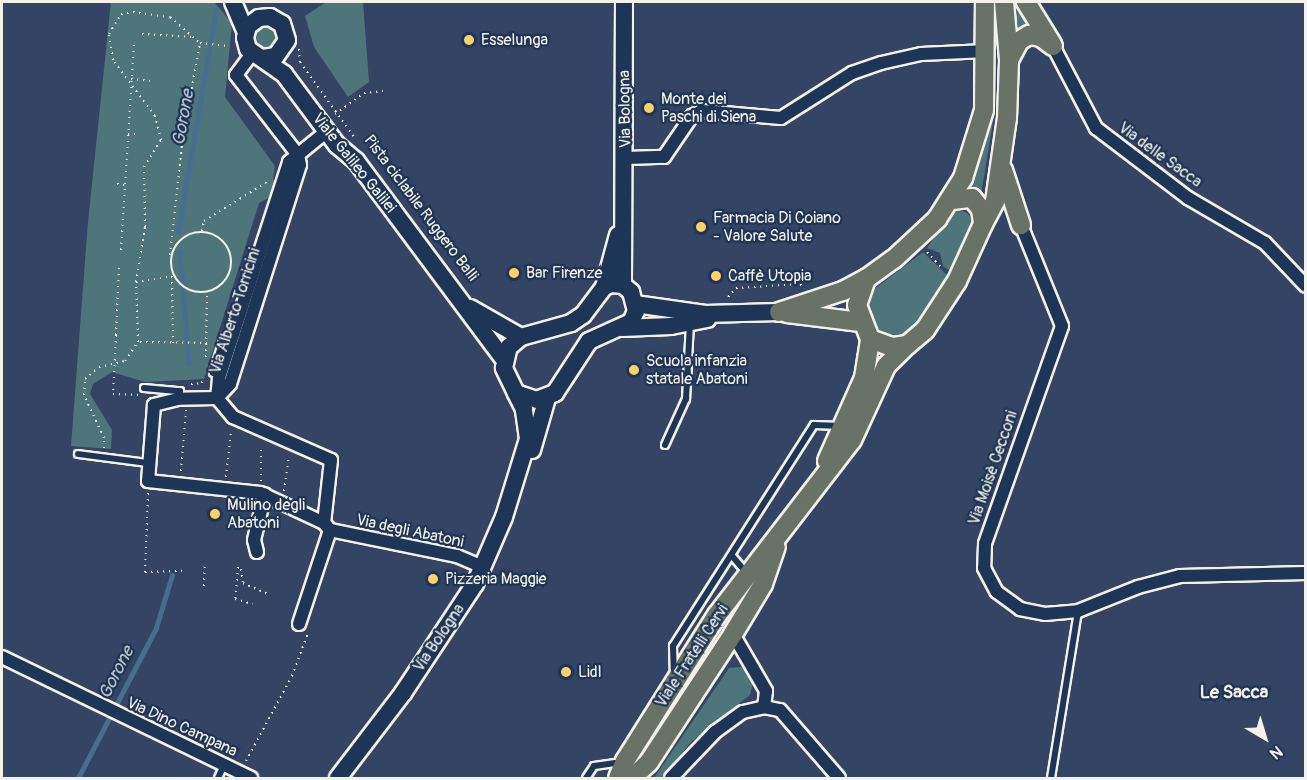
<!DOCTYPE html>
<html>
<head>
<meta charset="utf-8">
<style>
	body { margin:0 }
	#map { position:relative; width:1307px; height:780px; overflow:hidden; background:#344464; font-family:Pangolin,sans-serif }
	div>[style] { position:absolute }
	.green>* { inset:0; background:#4e767a }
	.round { border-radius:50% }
	.stream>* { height:4.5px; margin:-2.25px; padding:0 2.25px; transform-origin:2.25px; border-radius:2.25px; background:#466e8e }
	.path>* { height:2px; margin-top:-1px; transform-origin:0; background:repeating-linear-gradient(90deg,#f4f1e8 0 1.5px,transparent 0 6px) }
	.path>.ring { margin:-1px; padding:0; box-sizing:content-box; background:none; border:2px solid #f4f1e8; border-radius:50% }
	.roads { filter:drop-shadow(2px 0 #f4f1e8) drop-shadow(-2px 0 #f4f1e8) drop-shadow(0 2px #f4f1e8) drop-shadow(0 -2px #f4f1e8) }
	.lane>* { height:6px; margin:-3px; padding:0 3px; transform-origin:3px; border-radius:3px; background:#1d3557 }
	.street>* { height:12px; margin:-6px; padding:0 6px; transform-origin:6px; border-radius:6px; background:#1d3557 }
	.secondary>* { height:16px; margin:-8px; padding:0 8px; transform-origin:8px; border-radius:8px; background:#1d3557 }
	.primary>* { height:18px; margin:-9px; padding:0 9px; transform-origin:9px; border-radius:9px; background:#697266 }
	.path-bridge>* { height:2px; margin-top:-1px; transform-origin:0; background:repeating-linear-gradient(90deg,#f4f1e8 0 1.5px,transparent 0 6px) }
	.dots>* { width:16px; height:16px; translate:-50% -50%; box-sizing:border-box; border:3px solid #1d3557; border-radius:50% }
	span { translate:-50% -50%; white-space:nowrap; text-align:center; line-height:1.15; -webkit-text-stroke:4.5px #1d3557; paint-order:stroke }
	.poi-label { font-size:16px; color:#f4f1e8 }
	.left { translate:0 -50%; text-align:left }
	.street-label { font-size:16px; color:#f4f1e8 }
	.water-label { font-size:18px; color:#b7c3c8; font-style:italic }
	.neighbourhood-label { font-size:18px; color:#f4f1e8; font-weight:700 }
	.frame { position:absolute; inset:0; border:3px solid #f4f1e8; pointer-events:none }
	.north { position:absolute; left:1235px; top:708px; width:60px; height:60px; -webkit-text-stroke:4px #1d3557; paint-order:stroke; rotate:142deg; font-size:16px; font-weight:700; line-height:24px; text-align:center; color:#f4f1e8 }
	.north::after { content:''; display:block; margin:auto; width:21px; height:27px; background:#f4f1e8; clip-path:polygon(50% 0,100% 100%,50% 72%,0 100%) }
</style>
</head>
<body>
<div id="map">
	<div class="green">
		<div style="clip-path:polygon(111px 2px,214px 2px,232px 23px,225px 97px,275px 166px,273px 179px,278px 189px,276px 194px,259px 203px,204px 379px,145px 382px,112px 372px,93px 384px,90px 394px,112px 430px,111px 449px,71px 446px,88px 222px)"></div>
		<div style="clip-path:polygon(326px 2px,363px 2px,369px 82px,348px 97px,314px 47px,305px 16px)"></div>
		<div style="clip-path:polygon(1013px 2px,1021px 2px,1041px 33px,1014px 44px)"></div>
		<div class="round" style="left:254px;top:25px;width:24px;height:24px"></div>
		<div style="clip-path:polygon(994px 117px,981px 194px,967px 186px)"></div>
		<div style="clip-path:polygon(954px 210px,966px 212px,973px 219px,950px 271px,943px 266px,940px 253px,927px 248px)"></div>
		<div style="clip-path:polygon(923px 252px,948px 276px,916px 326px,902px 336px,884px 333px,871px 324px,868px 294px)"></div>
		<div style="clip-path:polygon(742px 667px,753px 683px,750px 695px,691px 742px,662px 778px,654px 778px,729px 668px)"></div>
	</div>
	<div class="stream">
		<div style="left:178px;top:232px;width:225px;rotate:-80.3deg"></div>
		<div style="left:180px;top:251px;width:113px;rotate:85.4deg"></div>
		<div style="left:78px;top:778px;width:169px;rotate:-62.5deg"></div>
		<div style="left:156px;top:628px;width:55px;rotate:-73.2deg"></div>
	</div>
	<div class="path">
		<div style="left:142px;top:34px;width:51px;rotate:3.4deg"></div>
		<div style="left:299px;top:49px;width:13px;rotate:86deg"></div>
		<div style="left:300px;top:62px;width:92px;rotate:54.2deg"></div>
		<div style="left:131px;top:79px;width:20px;rotate:6deg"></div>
		<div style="left:335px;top:114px;width:36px;rotate:-36deg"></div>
		<div style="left:364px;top:93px;width:19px;rotate:-6deg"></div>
		<div style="left:128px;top:134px;width:8px"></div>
		<div style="left:117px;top:184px;width:7px;rotate:8deg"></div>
		<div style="left:202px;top:231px;width:10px;rotate:-79deg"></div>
		<div style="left:204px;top:221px;width:74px;rotate:-31.8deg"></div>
		<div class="ring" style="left:171px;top:232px;width:58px;height:58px"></div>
		<div style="left:121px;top:250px;width:209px;rotate:-86.4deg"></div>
		<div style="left:927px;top:252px;width:23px;rotate:47deg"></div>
		<div style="left:170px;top:255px;width:120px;rotate:-83.8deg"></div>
		<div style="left:183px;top:136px;width:95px;rotate:-79.6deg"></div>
		<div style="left:136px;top:282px;width:36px;rotate:-9deg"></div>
		<div style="left:172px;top:276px;width:67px;rotate:89.1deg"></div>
		<div style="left:728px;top:297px;width:12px;rotate:-48deg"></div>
		<div style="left:736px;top:288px;width:64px;rotate:-3.6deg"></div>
		<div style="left:800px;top:284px;width:6px;rotate:45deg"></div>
		<div style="left:116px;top:335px;width:69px;rotate:-87.5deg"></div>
		<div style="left:140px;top:342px;width:69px;rotate:0.8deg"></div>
		<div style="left:206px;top:357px;width:65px;rotate:-89.1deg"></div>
		<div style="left:191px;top:384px;width:11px;rotate:-5deg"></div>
		<div style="left:202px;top:383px;width:6px;rotate:-81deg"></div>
		<div style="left:104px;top:448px;width:10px;rotate:-90deg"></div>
		<div style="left:104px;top:438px;width:47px;rotate:-114.9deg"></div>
		<div style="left:84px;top:395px;width:16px;rotate:-86deg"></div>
		<div style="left:85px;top:379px;width:18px;rotate:-41deg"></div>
		<div style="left:99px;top:367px;width:27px;rotate:-13deg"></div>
		<div style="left:125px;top:361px;width:23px;rotate:-56deg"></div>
		<div style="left:138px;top:342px;width:60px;rotate:-91.9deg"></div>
		<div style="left:136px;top:282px;width:56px;rotate:-80.7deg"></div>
		<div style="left:145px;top:227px;width:60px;rotate:-91deg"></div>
		<div style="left:144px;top:167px;width:32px;rotate:-58deg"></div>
		<div style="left:161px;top:140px;width:25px;rotate:-104deg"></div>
		<div style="left:155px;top:116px;width:70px;rotate:-126.9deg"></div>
		<div style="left:113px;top:60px;width:26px;rotate:-99deg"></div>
		<div style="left:109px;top:34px;width:23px;rotate:-59deg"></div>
		<div style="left:121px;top:14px;width:12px;rotate:-9deg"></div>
		<div style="left:133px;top:12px;width:37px;rotate:8deg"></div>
		<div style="left:170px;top:17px;width:40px;rotate:41deg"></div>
		<div style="left:200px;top:43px;width:30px;rotate:6deg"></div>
		<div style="left:181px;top:471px;width:61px;rotate:-85.3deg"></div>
		<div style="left:226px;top:477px;width:45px;rotate:-83.7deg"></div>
		<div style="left:261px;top:481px;width:36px;rotate:-90deg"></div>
		<div style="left:284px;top:491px;width:36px;rotate:-82deg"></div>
		<div style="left:148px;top:493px;width:79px;rotate:92.2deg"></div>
		<div style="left:145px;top:572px;width:37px;rotate:-2deg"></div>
		<div style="left:238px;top:567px;width:32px;rotate:95deg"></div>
		<div style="left:235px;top:599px;width:18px;rotate:16deg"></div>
		<div style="left:241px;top:569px;width:14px;rotate:82deg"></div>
		<div style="left:243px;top:583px;width:27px;rotate:24deg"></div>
		<div style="left:204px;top:586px;width:24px;rotate:-88deg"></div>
		<div style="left:246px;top:761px;width:97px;rotate:-61.6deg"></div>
		<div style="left:292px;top:676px;width:46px;rotate:-69.6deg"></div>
	</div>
	<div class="roads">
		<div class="lane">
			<div style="left:213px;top:373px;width:38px;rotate:-73deg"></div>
			<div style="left:224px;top:337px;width:7px;rotate:16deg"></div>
			<div style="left:144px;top:388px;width:36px;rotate:5deg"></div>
			<div style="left:180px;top:391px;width:8px;rotate:104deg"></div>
			<div style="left:665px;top:445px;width:51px;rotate:-65.5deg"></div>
			<div style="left:686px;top:399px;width:76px;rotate:-87deg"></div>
			<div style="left:78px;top:454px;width:71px;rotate:7.3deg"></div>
			<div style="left:732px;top:556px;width:23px;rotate:49deg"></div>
			<div style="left:674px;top:676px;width:30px;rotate:-92deg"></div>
			<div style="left:673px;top:646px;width:262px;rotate:-57.5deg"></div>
			<div style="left:814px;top:425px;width:27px;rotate:2deg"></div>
			<div style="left:218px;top:778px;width:14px;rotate:-65deg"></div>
			<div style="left:586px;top:778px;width:14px;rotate:-56deg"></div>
			<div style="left:594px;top:766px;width:27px;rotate:-8deg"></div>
			<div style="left:1051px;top:778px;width:168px;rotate:-80.8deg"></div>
		</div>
		<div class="street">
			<div style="left:1053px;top:46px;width:93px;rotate:62.3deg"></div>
			<div style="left:1096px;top:128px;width:116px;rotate:37.3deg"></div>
			<div style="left:1188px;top:198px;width:89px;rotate:30.3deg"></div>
			<div style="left:1265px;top:243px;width:59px;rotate:46.4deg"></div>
			<div style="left:626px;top:158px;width:38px;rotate:-2deg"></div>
			<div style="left:664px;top:157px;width:50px;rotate:-55.7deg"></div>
			<div style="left:692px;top:116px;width:11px;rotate:-27deg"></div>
			<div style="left:702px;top:111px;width:79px;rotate:5.1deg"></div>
			<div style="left:781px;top:118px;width:84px;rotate:-32.4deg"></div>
			<div style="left:852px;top:73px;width:31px;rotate:-19deg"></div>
			<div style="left:881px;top:63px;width:41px;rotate:-12.7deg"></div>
			<div style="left:921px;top:54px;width:66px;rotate:-2.6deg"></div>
			<div style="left:1021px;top:225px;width:109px;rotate:67.9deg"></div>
			<div style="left:1062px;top:326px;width:231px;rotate:109.5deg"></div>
			<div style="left:985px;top:544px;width:24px;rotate:92deg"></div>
			<div style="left:984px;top:568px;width:27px;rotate:62deg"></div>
			<div style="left:997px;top:592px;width:29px;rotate:36deg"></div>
			<div style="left:1020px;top:609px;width:25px;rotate:11deg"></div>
			<div style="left:1045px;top:614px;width:33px;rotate:-5deg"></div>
			<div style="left:1078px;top:611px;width:65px;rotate:-21.8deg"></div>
			<div style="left:1138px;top:587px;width:43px;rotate:-14.7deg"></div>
			<div style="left:1180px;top:576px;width:126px;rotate:-1.4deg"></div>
			<div style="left:217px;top:398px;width:19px;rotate:-47deg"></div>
			<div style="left:230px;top:384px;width:230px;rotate:-72.3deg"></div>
			<div style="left:300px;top:165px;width:10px;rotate:-101deg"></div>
			<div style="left:298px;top:155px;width:101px;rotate:-127.8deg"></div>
			<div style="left:236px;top:75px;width:26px;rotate:-53deg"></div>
			<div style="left:217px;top:398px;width:25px;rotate:50deg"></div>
			<div style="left:233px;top:417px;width:107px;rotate:23.7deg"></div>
			<div style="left:331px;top:460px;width:63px;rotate:96.3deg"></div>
			<div style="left:324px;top:523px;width:9px;rotate:49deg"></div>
			<div style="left:330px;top:530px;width:130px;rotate:11.6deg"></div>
			<div style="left:457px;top:556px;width:28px;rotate:23deg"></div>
			<div style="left:217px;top:398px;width:39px;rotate:179deg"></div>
			<div style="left:178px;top:399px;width:25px;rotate:166deg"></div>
			<div style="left:154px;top:405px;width:76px;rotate:94.5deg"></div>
			<div style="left:148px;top:481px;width:113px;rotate:6.1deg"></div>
			<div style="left:260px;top:493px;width:71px;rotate:25.1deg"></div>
			<div style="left:217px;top:398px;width:20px;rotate:-84deg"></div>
			<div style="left:219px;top:378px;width:227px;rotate:-72deg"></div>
			<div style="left:289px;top:162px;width:49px;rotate:-39.2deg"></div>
			<div style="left:257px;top:552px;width:12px;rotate:-104deg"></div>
			<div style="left:254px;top:540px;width:47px;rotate:-76.6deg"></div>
			<div style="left:299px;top:624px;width:99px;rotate:-71.7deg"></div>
			<div style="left:733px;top:634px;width:66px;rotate:59.9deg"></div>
			<div style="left:766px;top:691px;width:16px;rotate:97deg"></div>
			<div style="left:2px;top:657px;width:277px;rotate:25.9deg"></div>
			<div style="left:671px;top:778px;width:64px;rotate:-46.3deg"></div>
			<div style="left:715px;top:732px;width:34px;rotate:-36deg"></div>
			<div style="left:743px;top:712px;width:22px;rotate:-13deg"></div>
			<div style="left:764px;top:707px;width:16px;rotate:11deg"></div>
			<div style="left:780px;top:710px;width:90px;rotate:49.1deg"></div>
		</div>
		<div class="secondary">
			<div style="left:233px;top:2px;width:33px;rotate:67deg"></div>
			<div style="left:263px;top:58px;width:13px;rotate:-9deg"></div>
			<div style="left:276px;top:56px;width:19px;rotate:-55deg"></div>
			<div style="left:287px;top:40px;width:17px;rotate:-107deg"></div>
			<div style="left:282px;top:24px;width:14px;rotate:-150deg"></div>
			<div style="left:270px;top:17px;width:11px;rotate:175deg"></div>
			<div style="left:259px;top:18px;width:14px;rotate:144deg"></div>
			<div style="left:248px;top:26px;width:12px;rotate:104deg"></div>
			<div style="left:245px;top:38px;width:11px;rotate:75deg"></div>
			<div style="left:248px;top:49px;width:44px;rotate:34.8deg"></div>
			<div style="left:284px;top:74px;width:89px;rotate:53.3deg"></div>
			<div style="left:337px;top:145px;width:25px;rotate:40deg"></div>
			<div style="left:356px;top:161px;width:249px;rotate:53.3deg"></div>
			<div style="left:611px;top:284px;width:12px;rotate:5deg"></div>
			<div style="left:623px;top:285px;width:11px;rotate:41deg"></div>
			<div style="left:631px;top:292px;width:20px;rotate:75deg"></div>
			<div style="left:636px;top:311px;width:12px;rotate:114deg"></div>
			<div style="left:631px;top:322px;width:46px;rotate:155.7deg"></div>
			<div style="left:589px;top:341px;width:62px;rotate:123.2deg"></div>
			<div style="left:555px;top:393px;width:19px;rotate:159deg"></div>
			<div style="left:537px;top:400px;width:22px;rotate:-162deg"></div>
			<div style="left:516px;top:393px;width:28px;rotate:-116deg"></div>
			<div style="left:504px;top:368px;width:22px;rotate:-77deg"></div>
			<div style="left:509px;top:347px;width:16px;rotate:-40deg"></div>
			<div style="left:521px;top:337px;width:52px;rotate:-15.6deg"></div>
			<div style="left:571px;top:323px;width:14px;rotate:-34deg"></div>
			<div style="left:583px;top:315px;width:35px;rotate:-53deg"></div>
			<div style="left:604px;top:287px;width:8px;rotate:-23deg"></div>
			<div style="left:623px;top:285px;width:283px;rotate:-89.8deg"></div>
			<div style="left:604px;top:287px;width:54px;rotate:-74.9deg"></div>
			<div style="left:635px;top:304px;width:71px;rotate:8.1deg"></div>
			<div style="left:705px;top:314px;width:74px;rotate:-1.5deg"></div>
			<div style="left:470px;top:308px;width:59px;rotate:29.6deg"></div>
			<div style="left:622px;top:328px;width:49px;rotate:-2.3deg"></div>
			<div style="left:671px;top:326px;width:37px;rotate:-11deg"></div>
			<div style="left:532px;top:450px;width:54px;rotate:-73.9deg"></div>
			<div style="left:338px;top:778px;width:107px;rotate:-52.6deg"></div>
			<div style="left:403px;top:693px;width:131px;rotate:-56.6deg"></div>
			<div style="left:475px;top:584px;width:73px;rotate:-66.6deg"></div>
			<div style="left:504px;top:517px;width:82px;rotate:-72.9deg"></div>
			<div style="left:528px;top:439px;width:30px;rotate:-98deg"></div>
			<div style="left:524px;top:409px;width:18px;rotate:-117deg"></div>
		</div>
		<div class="primary">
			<div style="left:1026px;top:2px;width:49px;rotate:58.2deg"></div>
			<div style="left:1009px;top:60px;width:21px;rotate:-62deg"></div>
			<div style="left:1019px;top:41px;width:12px;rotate:-31deg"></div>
			<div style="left:1029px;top:35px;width:12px;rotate:9deg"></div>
			<div style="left:1041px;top:37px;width:15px;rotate:37deg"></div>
			<div style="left:1003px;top:170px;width:58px;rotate:71.9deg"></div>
			<div style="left:952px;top:200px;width:20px;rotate:-6deg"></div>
			<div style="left:972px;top:198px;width:14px;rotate:51deg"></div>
			<div style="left:981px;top:209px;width:15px;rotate:82deg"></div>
			<div style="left:983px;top:224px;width:63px;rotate:114.5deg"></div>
			<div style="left:957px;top:281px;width:59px;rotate:123.1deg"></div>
			<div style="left:925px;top:330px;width:23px;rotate:140deg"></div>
			<div style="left:907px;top:345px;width:15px;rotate:172deg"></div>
			<div style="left:892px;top:347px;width:23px;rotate:-160deg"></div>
			<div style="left:870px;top:339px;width:36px;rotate:-111deg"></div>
			<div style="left:857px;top:305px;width:28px;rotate:-71deg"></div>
			<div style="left:866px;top:279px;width:34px;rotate:-36deg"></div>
			<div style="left:894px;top:259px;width:59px;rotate:-42.9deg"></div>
			<div style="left:937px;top:219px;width:49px;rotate:-57.6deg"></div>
			<div style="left:963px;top:178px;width:71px;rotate:-72.8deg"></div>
			<div style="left:984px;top:110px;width:108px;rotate:-89.5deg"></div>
			<div style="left:983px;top:224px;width:26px;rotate:-62deg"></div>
			<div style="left:995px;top:201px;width:84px;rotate:-81.8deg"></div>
			<div style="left:1007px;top:118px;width:58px;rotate:-88deg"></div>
			<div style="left:1009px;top:60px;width:58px;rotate:-94.9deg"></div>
			<div style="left:779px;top:312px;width:67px;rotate:-18.2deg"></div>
			<div style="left:843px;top:291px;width:26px;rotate:-28deg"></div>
			<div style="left:787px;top:313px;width:74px;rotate:7deg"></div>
			<div style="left:827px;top:461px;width:91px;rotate:-66deg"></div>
			<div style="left:864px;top:378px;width:39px;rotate:-81deg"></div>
			<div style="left:618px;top:778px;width:18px;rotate:-68deg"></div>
			<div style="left:625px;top:761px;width:173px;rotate:-57.8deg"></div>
			<div style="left:717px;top:615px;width:221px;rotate:-52.4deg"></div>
			<div style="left:852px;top:440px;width:81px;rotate:-65.3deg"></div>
			<div style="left:886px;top:366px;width:30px;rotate:-45deg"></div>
			<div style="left:632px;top:778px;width:23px;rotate:-43deg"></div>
			<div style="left:649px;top:762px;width:153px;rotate:-56.7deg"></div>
			<div style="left:733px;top:634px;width:58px;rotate:-59deg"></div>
			<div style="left:763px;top:584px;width:39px;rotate:-71deg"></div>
		</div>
	</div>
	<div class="path-bridge">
		<div style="left:116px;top:335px;width:59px;rotate:92.9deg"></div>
		<div style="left:113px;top:394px;width:30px;rotate:2deg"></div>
	</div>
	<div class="dots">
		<div style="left:469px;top:40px;background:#ffd166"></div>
		<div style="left:649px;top:108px;background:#ffd166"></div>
		<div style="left:701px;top:227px;background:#ffd166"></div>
		<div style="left:514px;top:273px;background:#ffd166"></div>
		<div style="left:716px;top:276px;background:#ffd166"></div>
		<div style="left:634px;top:370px;background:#ffd166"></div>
		<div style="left:215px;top:514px;background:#ffd166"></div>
		<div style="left:433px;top:579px;background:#ffd166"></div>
		<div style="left:566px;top:672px;background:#ffd166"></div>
	</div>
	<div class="poi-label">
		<span class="left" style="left:481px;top:40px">Esselunga</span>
		<span class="left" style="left:661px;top:108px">Monte dei<br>Paschi di Siena</span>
		<span class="left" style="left:713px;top:227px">Farmacia Di Coiano<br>- Valore Salute</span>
		<span class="left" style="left:526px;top:273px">Bar Firenze</span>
		<span class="left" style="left:728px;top:276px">Caffè Utopia</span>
		<span class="left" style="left:646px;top:370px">Scuola infanzia<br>statale Abatoni</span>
		<span class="left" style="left:227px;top:514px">Mulino degli<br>Abatoni</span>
		<span class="left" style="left:445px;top:579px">Pizzeria Maggie</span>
		<span class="left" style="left:578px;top:672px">Lidl</span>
	</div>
	<div class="street-label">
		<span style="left:625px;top:109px;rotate:-91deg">Via Bologna</span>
		<span style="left:1160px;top:155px;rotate:36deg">Via delle Sacca</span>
		<span style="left:354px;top:163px;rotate:51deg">Viale Galileo Galilei</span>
		<span style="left:421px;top:208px;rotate:53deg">Pista ciclabile Ruggero Balli</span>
		<span style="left:235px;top:311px;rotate:-72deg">Via Alberto Torricini</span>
		<span style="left:993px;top:468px;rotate:-71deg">Via Moisè Cecconi</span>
		<span style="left:410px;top:531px;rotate:12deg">Via degli Abatoni</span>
		<span style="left:439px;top:638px;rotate:-56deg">Via Bologna</span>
		<span style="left:692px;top:656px;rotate:-57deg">Viale Fratelli Cervi</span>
		<span style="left:182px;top:727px;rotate:25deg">Via Dino Campana</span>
	</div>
	<div class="water-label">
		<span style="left:184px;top:118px;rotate:-80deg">Gorone</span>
		<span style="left:117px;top:673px;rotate:-63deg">Gorone</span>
	</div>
	<div class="neighbourhood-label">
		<span style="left:1234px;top:693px">Le Sacca</span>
	</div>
	<div class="frame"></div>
	<div class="north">N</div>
</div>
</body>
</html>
